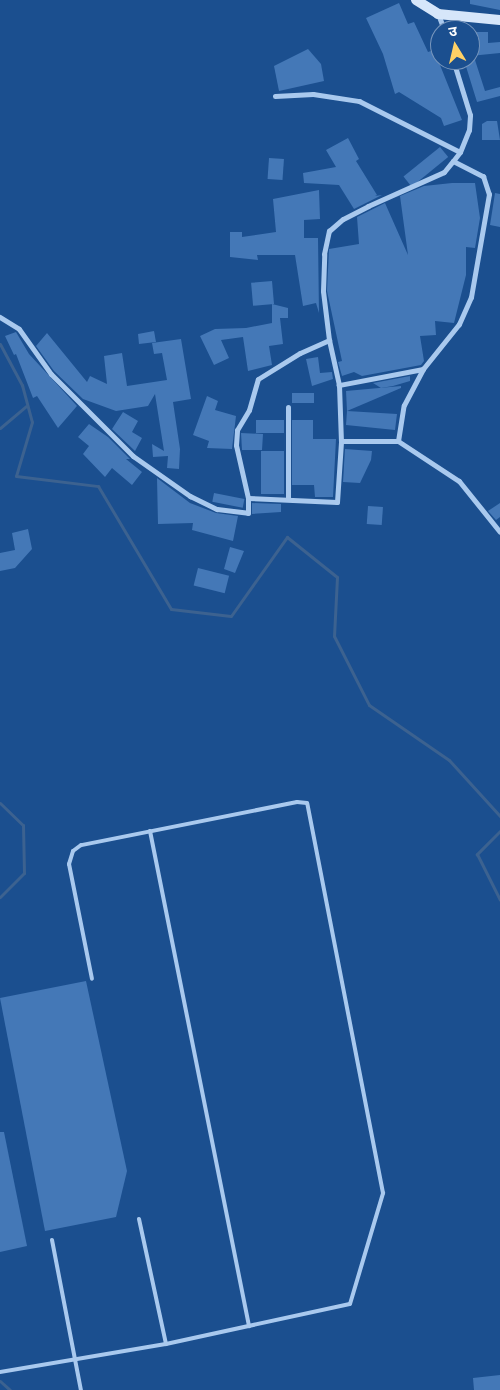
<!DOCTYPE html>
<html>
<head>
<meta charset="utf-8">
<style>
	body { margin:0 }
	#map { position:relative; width:500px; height:1390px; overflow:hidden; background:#1b4f8f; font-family:Raleway,"Noto Sans Devanagari",sans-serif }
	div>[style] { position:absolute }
	.stream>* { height:3px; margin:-1.5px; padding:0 1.5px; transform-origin:1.5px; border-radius:1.5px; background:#3c6290 }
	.building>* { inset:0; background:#4478b7; transform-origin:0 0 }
	.service>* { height:4px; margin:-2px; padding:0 2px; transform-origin:2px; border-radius:2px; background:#a9c9ee }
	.minor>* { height:5px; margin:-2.5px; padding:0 2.5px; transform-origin:2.5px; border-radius:2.5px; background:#a9c9ee }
	.secondary>* { height:10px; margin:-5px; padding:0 5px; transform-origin:5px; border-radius:5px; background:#d6e6fa }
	span { translate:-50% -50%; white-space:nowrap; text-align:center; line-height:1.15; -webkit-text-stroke:5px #1b4f8f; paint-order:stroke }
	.north { position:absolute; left:430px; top:20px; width:50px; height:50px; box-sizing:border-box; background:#1b4f8f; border:1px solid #7695bc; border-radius:50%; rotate:351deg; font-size:14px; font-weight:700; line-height:20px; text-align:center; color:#fff }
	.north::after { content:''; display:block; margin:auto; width:18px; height:22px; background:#ffd166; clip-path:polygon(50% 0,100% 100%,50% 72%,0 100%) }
</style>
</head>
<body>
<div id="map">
	<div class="stream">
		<div style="left:0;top:344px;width:47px;rotate:61.8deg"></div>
		<div style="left:22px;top:385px;width:38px;rotate:75deg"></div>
		<div style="left:32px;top:422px;width:56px;rotate:106.5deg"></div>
		<div style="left:16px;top:476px;width:83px;rotate:7deg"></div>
		<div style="left:98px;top:486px;width:143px;rotate:59.3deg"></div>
		<div style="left:171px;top:609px;width:60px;rotate:6.7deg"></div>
		<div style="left:231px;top:616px;width:97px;rotate:-54.7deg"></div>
		<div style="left:287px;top:537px;width:64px;rotate:38.7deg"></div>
		<div style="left:337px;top:577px;width:59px;rotate:92.9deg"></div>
		<div style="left:334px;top:636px;width:77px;rotate:63.1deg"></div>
		<div style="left:369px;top:705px;width:97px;rotate:34.5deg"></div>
		<div style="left:449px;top:760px;width:76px;rotate:47.7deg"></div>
		<div style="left:0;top:428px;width:34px;rotate:-40deg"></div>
		<div style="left:0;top:803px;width:32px;rotate:44deg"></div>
		<div style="left:23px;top:825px;width:48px;rotate:88.8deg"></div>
		<div style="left:24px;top:873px;width:34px;rotate:135deg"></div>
		<div style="left:500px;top:831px;width:33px;rotate:135deg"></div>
		<div style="left:477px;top:854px;width:51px;rotate:63.4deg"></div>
		<div style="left:0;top:1381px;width:13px;rotate:42deg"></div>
	</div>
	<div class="building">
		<div style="clip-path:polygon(470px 0,500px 0,500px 10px,470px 4px)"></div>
		<div style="clip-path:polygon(399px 3px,408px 24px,414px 22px,428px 52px,434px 50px,462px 120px,444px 126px,441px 118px,399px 92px,395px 94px,383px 54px,366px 18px)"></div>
		<div style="clip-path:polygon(470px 32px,488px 32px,488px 43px,500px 42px,500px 53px,470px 56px)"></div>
		<div style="clip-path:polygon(308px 49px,321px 64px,324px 81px,279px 91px,274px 66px)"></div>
		<div style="clip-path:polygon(464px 60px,475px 60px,485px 91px,500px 87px,500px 96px,477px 102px)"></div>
		<div style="clip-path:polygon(487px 121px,497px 121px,500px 140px,482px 140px,482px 124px)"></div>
		<div style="clip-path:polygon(348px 138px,359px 159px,356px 161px,377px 195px,375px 196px,382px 195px,354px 209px,339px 185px,304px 183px,303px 173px,336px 167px,326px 150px)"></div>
		<div style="left:440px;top:147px;width:13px;height:47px;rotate:51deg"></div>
		<div style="left:269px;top:158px;width:15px;height:21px;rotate:4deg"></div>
		<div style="clip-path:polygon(452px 183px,475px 183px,480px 218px,475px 248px,466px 247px,466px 275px,454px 323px,435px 321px,436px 335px,420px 336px,424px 361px,421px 365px,362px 376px,354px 372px,342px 376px,338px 362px,342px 361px,327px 291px,329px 249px,359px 244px,357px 217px,385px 203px,408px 255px,400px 196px,424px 186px)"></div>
		<div style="clip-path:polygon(319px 190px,320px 219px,304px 220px,304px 238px,318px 238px,319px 313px,316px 303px,303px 306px,295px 255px,257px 255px,258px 260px,230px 257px,230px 232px,242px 232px,242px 237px,276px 232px,273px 199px)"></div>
		<div style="clip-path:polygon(495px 193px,500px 194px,500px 227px,490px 225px)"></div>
		<div style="left:272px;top:281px;width:23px;height:21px;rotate:85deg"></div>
		<div style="clip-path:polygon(272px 304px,288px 308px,288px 318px,280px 318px,283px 344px,269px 346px,272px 365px,248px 371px,243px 337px,221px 340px,229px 358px,214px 365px,200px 336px,215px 329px,246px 328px,272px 323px)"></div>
		<div style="clip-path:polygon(154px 331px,156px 342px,139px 344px,138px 334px)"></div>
		<div style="clip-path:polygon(16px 332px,29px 354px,77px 406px,58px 428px,37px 396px,33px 398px,16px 354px,14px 355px,5px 336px)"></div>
		<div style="clip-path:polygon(47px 333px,87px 382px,90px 376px,107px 384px,104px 356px,122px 353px,127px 386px,167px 380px,162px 353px,154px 354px,152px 343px,181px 339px,191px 399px,173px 402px,180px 449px,179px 469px,167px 468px,168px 456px,153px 457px,152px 444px,164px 451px,155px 394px,148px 406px,116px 411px,83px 399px,54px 371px,36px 346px)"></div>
		<div style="clip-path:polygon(318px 357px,320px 373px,332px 372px,333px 379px,312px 386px,306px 359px)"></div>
		<div style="clip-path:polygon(410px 376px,410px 381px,393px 386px,381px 388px,373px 383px)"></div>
		<div style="clip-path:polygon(401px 386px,401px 388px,347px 411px,346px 391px)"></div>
		<div style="left:314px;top:393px;width:10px;height:22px;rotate:90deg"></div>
		<div style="clip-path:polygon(207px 396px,218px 401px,215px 410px,236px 416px,232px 449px,207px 448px,209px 441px,193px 435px)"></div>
		<div style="clip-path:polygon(347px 411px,397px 414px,395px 430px,346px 425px)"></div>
		<div style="clip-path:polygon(123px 412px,138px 421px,132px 432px,142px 438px,135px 451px,112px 429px)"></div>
		<div style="left:256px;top:420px;width:28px;height:13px"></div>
		<div style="clip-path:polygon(292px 420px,313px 420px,313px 439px,336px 439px,333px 497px,315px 497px,314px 485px,292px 485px)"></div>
		<div style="clip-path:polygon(89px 424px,108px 437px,130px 459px,126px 459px,142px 472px,132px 485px,112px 468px,105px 477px,83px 454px,89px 446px,78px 437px)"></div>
		<div style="clip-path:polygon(241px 433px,263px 434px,262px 450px,242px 450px)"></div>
		<div style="clip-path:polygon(345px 449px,372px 451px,371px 460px,360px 483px,343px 482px)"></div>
		<div style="left:261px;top:451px;width:23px;height:43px"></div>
		<div style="clip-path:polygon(157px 478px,190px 503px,216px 513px,238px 516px,233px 541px,192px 530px,193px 523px,158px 524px)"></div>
		<div style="left:214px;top:493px;width:31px;height:9px;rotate:11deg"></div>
		<div style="clip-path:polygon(252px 503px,281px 504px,281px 512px,252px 514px)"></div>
		<div style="clip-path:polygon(500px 503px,500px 517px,496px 520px,488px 511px)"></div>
		<div style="left:368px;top:506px;width:15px;height:18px;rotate:4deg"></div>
		<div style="clip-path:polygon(28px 529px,32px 549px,15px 568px,0 571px,0 553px,15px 550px,12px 533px)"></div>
		<div style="clip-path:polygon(230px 547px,244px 551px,235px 573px,224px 569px)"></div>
		<div style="left:198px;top:568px;width:32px;height:18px;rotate:14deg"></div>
		<div style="clip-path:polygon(86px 981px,127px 1171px,116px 1217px,45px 1231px,0 998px)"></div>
		<div style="clip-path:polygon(0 1132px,4px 1132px,27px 1246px,0 1252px)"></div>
		<div style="clip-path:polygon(500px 1375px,500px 1390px,474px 1390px,473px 1378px)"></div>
	</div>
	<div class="service">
		<div style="left:150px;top:831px;width:505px;rotate:78.69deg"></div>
		<div style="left:139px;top:1219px;width:128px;rotate:77.8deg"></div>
		<div style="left:52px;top:1240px;width:153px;rotate:79.1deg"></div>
		<div style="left:0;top:1372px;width:168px;rotate:-9.6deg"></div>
		<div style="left:166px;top:1344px;width:188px;rotate:-12.3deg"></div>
		<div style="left:350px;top:1304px;width:116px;rotate:-73.4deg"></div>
		<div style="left:383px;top:1193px;width:397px;rotate:-101deg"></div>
		<div style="left:307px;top:803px;width:10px;rotate:-174deg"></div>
		<div style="left:297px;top:802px;width:220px;rotate:168.7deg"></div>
		<div style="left:81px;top:845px;width:10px;rotate:143deg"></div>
		<div style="left:73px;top:851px;width:14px;rotate:107deg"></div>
		<div style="left:69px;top:864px;width:117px;rotate:78.7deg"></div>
	</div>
	<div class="minor">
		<div style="left:438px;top:14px;width:17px;rotate:69deg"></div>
		<div style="left:275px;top:96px;width:38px;rotate:-3deg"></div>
		<div style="left:313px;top:94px;width:47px;rotate:8.7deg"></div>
		<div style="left:359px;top:101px;width:113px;rotate:26.8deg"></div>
		<div style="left:453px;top:161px;width:34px;rotate:27deg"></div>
		<div style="left:483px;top:176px;width:19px;rotate:72deg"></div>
		<div style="left:489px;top:194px;width:105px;rotate:99.9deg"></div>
		<div style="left:471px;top:297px;width:30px;rotate:114deg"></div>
		<div style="left:459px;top:324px;width:58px;rotate:128.7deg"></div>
		<div style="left:423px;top:369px;width:86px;rotate:169.2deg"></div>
		<div style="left:339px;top:385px;width:46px;rotate:-102.5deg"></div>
		<div style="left:329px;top:340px;width:49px;rotate:-97deg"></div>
		<div style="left:323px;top:291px;width:37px;rotate:-88deg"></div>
		<div style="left:324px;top:254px;width:24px;rotate:-78deg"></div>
		<div style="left:329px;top:231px;width:18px;rotate:-41deg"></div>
		<div style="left:343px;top:219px;width:28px;rotate:-27deg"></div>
		<div style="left:368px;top:206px;width:83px;rotate:-24.1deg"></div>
		<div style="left:444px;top:172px;width:14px;rotate:-51deg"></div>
		<div style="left:453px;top:161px;width:11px;rotate:-52deg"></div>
		<div style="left:460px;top:152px;width:24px;rotate:-68deg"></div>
		<div style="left:469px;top:130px;width:15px;rotate:-86deg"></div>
		<div style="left:470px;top:115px;width:58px;rotate:-107.2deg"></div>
		<div style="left:0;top:317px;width:22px;rotate:32deg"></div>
		<div style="left:19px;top:329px;width:55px;rotate:54.6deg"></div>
		<div style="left:51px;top:374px;width:116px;rotate:45deg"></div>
		<div style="left:133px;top:456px;width:70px;rotate:35.1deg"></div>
		<div style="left:190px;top:496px;width:30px;rotate:26deg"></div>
		<div style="left:217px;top:509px;width:31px;rotate:7deg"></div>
		<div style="left:248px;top:513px;width:15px;rotate:-90deg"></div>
		<div style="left:248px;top:498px;width:89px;rotate:2.6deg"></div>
		<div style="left:337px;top:502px;width:61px;rotate:-86.2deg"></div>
		<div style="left:341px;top:441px;width:57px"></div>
		<div style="left:398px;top:441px;width:36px;rotate:-81deg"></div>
		<div style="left:404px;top:405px;width:41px;rotate:-62.2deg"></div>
		<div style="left:339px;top:385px;width:56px;rotate:88deg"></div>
		<div style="left:288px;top:407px;width:92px;rotate:90deg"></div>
		<div style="left:398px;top:441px;width:73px;rotate:33.3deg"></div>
		<div style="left:459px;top:481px;width:65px;rotate:51.2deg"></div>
		<div style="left:248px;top:498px;width:54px;rotate:-102.8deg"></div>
		<div style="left:236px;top:445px;width:15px;rotate:-86deg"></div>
		<div style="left:237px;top:430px;width:23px;rotate:-59deg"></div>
		<div style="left:249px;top:410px;width:32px;rotate:-74deg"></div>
		<div style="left:258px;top:379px;width:49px;rotate:-31.8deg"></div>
		<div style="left:300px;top:353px;width:32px;rotate:-24deg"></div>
	</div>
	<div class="secondary">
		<div style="left:416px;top:0;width:26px;rotate:32deg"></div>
		<div style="left:438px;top:14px;width:62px;rotate:5.5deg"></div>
	</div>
	<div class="north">उ</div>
</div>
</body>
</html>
